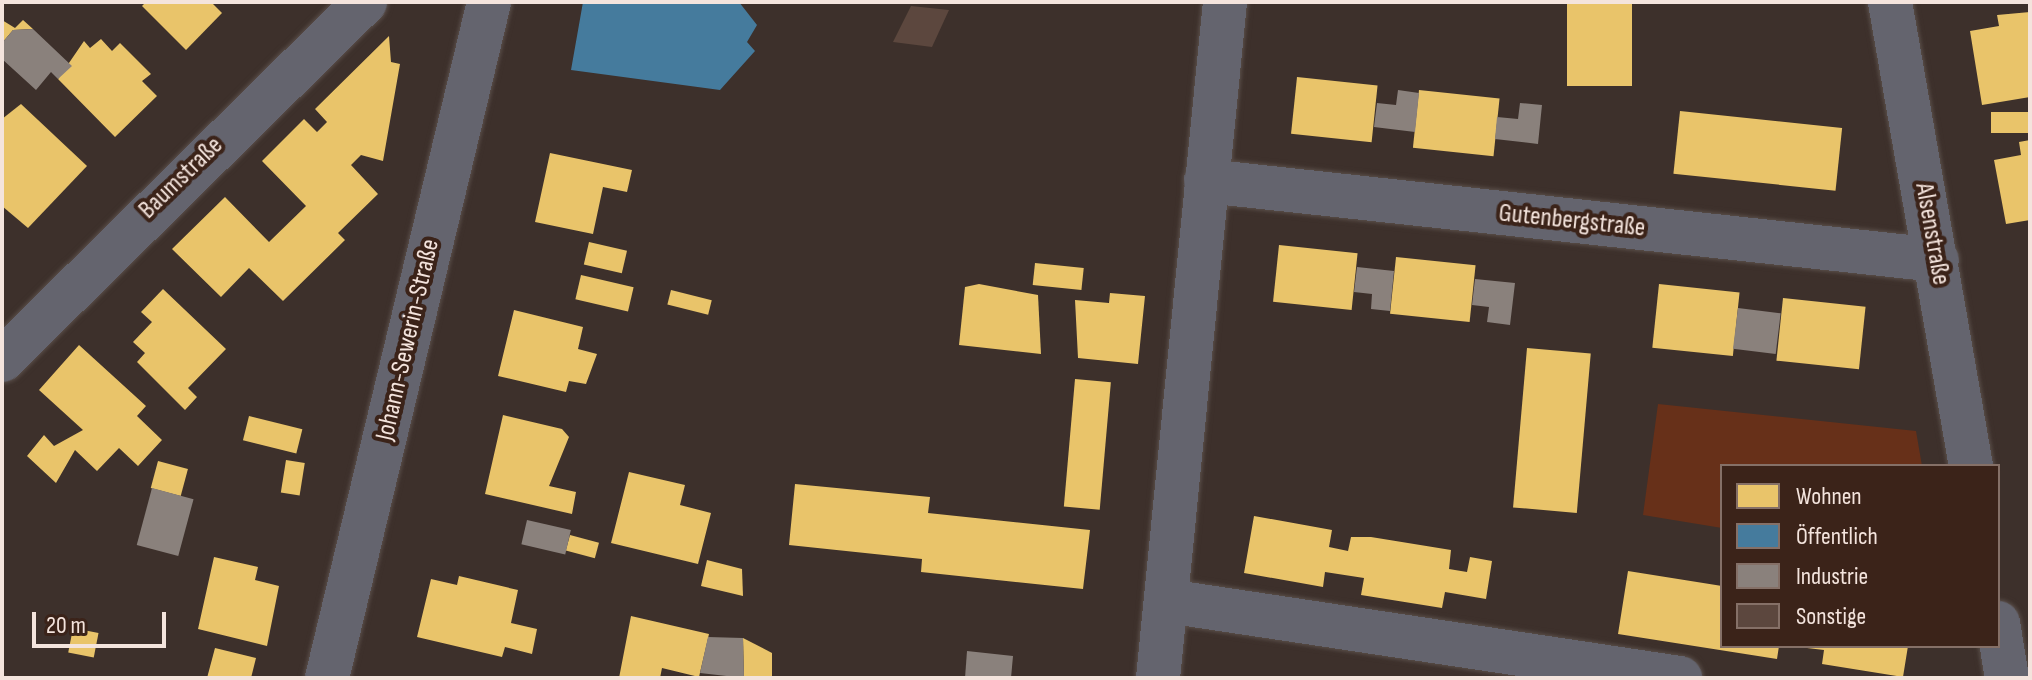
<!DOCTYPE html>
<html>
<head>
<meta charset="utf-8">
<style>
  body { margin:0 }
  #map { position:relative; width:2032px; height:680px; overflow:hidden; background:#3d302b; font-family:"Sofia Sans Condensed",sans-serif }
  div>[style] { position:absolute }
  .green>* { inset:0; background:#673019 }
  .homes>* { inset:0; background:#e9c46a; transform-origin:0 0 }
  .public>* { inset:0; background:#457b9d }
  .industry>* { inset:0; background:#8a817c; transform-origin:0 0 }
  .building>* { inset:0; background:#5c473e }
  .roads { filter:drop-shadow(0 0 2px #594e49) drop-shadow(0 0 2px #594e49) }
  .minor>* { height:44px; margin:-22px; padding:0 22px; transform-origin:22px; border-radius:22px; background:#64646e }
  span { translate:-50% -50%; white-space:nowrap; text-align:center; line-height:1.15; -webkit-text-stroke:8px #3b2319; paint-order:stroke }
  .street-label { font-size:26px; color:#f4e4dd }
  .frame { position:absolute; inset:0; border:4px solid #f4e4dd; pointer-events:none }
  .legend { position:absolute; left:1720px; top:464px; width:280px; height:184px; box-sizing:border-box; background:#3b2319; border:2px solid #857067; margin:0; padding:10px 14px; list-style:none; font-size:24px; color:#f4e4dd }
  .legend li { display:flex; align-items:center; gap:16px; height:40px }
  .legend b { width:40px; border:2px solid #857067 }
  .scale { position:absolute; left:32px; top:612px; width:134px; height:36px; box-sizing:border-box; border:4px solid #f4e4dd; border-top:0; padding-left:10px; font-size:24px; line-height:28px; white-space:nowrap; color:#f4e4dd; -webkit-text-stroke:6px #3b2319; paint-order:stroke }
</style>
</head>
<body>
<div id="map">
  <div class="green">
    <i style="clip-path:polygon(1658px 404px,1916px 431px,1922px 466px,1722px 466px,1722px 528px,1643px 515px)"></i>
  </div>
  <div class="homes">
    <i style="clip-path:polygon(146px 2px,211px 2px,222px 13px,186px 50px,142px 6px)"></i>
    <i style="left:1567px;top:2px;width:65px;height:84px"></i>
    <i style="clip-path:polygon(2030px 12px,2030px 97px,1982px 105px,1970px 31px,1999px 26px,1997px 15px)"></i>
    <i style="clip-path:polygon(2px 20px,15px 28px,23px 20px,33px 29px,13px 30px,2px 43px)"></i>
    <i style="clip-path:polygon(389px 36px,391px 62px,400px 64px,383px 161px,361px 155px,351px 165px,378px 194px,338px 233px,345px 240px,283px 301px,249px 268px,221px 297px,172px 249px,225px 197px,269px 242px,306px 206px,262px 161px,304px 119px,317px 132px,327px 122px,315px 109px)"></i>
    <i style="clip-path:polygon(101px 39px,112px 51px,120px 43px,151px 74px,142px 81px,157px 96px,115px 137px,58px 79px,84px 41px,90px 48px)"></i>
    <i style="left:1297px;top:77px;width:81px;height:57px;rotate:6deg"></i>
    <i style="left:1419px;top:90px;width:81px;height:58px;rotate:6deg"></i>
    <i style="clip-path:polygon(21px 104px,87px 166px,28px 228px,2px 206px,2px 119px)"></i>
    <i style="left:1680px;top:111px;width:163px;height:63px;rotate:6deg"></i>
    <i style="left:2030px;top:112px;width:21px;height:39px;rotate:90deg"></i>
    <i style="clip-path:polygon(2030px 140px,2030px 220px,2006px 224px,1994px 160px,2021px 155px,2019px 142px)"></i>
    <i style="clip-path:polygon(550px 153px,632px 170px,627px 192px,603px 187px,593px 234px,535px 222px)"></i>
    <i style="left:589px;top:242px;width:39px;height:23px;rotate:13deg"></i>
    <i style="left:1279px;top:245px;width:79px;height:57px;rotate:6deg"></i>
    <i style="left:1396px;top:257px;width:80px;height:57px;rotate:6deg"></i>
    <i style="left:1035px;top:263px;width:49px;height:22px;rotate:6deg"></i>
    <i style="left:581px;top:275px;width:54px;height:25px;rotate:13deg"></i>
    <i style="clip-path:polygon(979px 284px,1038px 295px,1041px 354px,959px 345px,965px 287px)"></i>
    <i style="left:1659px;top:284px;width:81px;height:64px;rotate:6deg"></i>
    <i style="clip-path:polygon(163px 289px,226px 349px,188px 388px,197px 397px,185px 410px,137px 362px,145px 353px,133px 342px,152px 322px,141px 312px)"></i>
    <i style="left:671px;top:290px;width:42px;height:15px;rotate:14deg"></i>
    <i style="clip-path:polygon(1110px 293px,1145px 296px,1138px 364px,1078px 358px,1075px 300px,1109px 303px)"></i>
    <i style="left:1783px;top:298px;width:83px;height:63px;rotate:6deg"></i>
    <i style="clip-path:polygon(514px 310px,583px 327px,578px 349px,597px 354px,586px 384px,569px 381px,566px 392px,498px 376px)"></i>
    <i style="clip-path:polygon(79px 345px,146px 406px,137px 416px,162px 440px,138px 466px,119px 448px,97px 471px,75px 450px,56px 483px,27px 456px,44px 435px,54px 446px,83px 430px,39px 390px)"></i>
    <i style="left:1527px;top:348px;width:64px;height:160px;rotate:5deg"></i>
    <i style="left:1075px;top:379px;width:36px;height:128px;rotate:5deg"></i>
    <i style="clip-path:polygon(503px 415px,562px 429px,569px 437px,549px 486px,576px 492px,572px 514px,485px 494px)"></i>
    <i style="left:249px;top:416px;width:55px;height:25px;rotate:14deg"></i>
    <i style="left:286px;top:460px;width:19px;height:33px;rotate:9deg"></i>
    <i style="left:158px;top:461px;width:31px;height:28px;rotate:15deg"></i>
    <i style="clip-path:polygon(629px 472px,685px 485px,680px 505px,711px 513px,698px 564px,611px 543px)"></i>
    <i style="clip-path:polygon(795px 484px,930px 497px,928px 513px,1090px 530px,1083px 589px,921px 572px,922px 559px,789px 545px)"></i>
    <i style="clip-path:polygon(1254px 516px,1332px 530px,1329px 547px,1348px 551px,1351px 537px,1371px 537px,1451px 550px,1449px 569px,1467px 572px,1470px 557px,1492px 561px,1486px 599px,1445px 592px,1442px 608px,1361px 595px,1364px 578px,1325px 572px,1323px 587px,1244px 573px)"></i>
    <i style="left:570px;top:535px;width:30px;height:16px;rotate:15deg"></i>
    <i style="clip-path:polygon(214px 557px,258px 567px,255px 580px,279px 586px,267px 646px,198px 629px)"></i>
    <i style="clip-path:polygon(707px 560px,742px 569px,743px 596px,701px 586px)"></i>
    <i style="clip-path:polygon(1628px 571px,1722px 586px,1722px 646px,1779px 646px,1777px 659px,1618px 634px)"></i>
    <i style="clip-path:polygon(459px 576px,518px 590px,511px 623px,537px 629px,532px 654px,505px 647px,502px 657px,417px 637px,431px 579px,457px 585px)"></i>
    <i style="clip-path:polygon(631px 616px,709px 634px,699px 677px,662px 668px,660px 678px,619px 678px)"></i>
    <i style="left:73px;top:628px;width:26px;height:25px;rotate:11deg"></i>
    <i style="clip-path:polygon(743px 638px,772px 653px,772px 678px,744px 678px)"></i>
    <i style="clip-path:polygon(1908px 646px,1903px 677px,1822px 664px,1824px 650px,1807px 648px)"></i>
    <i style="clip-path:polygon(215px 648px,256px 658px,251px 678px,207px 678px)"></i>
  </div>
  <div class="public">
    <i style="clip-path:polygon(583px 2px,739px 2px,757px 25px,747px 42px,755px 51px,720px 90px,571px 70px)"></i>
  </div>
  <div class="industry">
    <i style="clip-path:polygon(33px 29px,72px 66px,58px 79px,51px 72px,36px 90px,2px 59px,2px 43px,13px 30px)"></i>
    <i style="clip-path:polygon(1398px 90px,1419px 93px,1415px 132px,1374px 127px,1377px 103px,1396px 105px)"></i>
    <i style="clip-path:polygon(1520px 103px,1542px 105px,1538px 144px,1495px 139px,1497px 117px,1518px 119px)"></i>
    <i style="clip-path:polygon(1357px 267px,1394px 271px,1390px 311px,1371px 309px,1372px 294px,1354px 292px)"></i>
    <i style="clip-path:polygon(1475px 279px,1515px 283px,1510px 325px,1487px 322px,1489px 307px,1472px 305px)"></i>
    <i style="left:1738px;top:308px;width:43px;height:41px;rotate:7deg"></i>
    <i style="left:152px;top:488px;width:43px;height:59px;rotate:15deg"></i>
    <i style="left:527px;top:520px;width:45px;height:25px;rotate:13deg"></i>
    <i style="clip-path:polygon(708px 637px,743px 638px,744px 678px,700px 673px)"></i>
    <i style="clip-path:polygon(967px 651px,1013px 656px,1011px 678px,965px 678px)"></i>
  </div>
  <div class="building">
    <i style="clip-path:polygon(911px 6px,949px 10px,932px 47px,893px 42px)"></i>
  </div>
  <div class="roads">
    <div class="minor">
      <i style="left:1890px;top:2px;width:471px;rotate:80.1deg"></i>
      <i style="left:1206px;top:181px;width:735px;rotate:6.17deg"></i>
      <i style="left:2px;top:360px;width:510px;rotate:-44.6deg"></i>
      <i style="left:1167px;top:601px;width:519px;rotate:8.54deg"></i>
      <i style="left:1998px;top:623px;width:56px;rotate:80.7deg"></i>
      <i style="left:327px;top:678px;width:695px;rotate:-76.52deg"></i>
      <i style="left:1158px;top:678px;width:679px;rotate:-84.34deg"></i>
    </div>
  </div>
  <div class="street-label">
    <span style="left:181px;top:178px;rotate:-44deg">Baumstraße</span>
    <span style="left:1572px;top:221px;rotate:6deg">Gutenbergstraße</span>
    <span style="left:1932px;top:234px;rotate:80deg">Alsenstraße</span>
    <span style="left:408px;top:340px;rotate:-77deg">Johann-Sewerin-Straße</span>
  </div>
  <div class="frame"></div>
  <ul class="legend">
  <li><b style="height:22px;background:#e9c46a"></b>Wohnen</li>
  <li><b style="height:22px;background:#457b9d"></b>Öffentlich</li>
  <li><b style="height:22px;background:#8a817c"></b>Industrie</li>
  <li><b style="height:22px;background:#5c473e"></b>Sonstige</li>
  </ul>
  <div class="scale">20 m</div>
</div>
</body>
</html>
